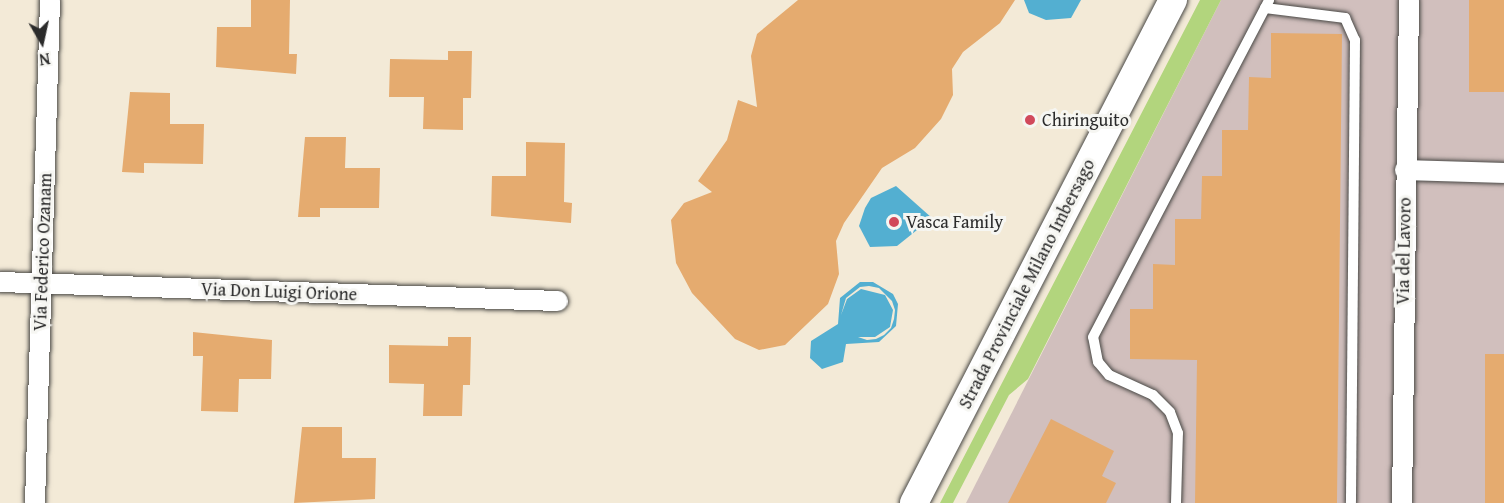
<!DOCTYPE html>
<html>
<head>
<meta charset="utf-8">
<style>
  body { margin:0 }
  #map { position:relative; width:1504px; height:503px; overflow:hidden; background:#f3ead7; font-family:"Gentium Book Plus",serif }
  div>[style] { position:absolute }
  .industrial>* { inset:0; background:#d1bfbd }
  .green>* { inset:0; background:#b2d57d }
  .water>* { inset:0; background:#53afd1 }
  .building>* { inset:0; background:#e5ab6f; transform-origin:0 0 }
  .roads { filter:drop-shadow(0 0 2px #494845) drop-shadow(0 0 2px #494845) }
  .lane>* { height:10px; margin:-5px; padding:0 5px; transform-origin:5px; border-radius:5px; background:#fff }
  .street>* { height:20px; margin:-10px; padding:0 10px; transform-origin:10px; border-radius:10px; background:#fff }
  .secondary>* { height:28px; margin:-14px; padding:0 14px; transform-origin:14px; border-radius:14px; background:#fff }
  .dots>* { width:16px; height:16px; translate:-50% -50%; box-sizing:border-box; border:3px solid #f6f6f2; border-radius:50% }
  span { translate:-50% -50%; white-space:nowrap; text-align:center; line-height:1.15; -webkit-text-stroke:6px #f6f6f2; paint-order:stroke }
  .poi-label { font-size:18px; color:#2b2b2b }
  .left { translate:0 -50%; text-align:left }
  .street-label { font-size:18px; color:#2b2b2b }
  .north { position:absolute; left:12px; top:12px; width:60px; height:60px; -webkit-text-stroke:4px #f6f6f2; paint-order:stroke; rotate:171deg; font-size:16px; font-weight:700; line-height:24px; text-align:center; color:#2b2b2b }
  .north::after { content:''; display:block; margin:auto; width:21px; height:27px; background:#2b2b2b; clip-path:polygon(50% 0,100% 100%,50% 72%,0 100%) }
</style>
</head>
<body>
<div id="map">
  <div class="industrial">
    <i style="clip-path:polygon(1221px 0,1504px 0,1504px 503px,966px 503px)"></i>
  </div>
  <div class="green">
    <i style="clip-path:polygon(1200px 0,1221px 0,1028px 379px,1009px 395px,953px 503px,940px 503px)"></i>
  </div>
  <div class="water">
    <i style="clip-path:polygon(1024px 0,1081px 0,1071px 18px,1046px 20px,1029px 13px)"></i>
    <i style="clip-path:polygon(896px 186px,932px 218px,897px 246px,870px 247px,859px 226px,865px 208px,871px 198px)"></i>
    <i style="clip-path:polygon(evenodd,860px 282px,873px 282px,893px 294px,898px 304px,896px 326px,879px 342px,846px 344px,843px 362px,822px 369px,810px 358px,811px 341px,838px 324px,840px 298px,860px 282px,869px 286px,879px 288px,892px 301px,895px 310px,894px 319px,891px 328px,884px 335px,876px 339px,867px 340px,858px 337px,875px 337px,890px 327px,893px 310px,885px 295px,861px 289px,847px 299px,841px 315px,846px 298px,860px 287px,869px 286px)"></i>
  </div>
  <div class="building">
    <i style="clip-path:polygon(251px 0,290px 0,289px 54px,297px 54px,296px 74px,216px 67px,217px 27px,251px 27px)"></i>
    <i style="clip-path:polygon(798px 0,1015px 0,1000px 23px,963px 52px,952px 69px,953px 95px,941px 119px,915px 148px,882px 168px,844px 223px,836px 241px,839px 274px,828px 304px,785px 345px,759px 350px,735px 339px,692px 293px,676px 263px,671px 220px,684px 203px,712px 192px,698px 181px,727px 140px,738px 100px,757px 107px,751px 56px,757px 34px)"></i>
    <i style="left:1469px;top:0;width:35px;height:92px"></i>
    <i style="clip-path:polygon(1271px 33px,1342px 34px,1337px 503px,1195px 503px,1197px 360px,1130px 359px,1130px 309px,1153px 309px,1153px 264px,1175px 265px,1175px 219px,1201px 219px,1202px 176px,1222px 176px,1222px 130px,1248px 130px,1249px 77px,1271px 78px)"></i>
    <i style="clip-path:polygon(448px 51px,472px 51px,471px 98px,463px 98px,463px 130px,423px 129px,424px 97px,389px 97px,390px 59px,448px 60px)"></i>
    <i style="clip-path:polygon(130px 92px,170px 93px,170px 124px,204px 124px,203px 164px,144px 163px,144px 173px,122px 172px)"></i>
    <i style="clip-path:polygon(305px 137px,346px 137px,345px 168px,380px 168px,379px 208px,320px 208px,320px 217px,298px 217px)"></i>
    <i style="clip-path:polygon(526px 142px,565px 143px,564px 202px,572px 203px,571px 223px,491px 216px,492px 176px,526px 176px)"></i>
    <i style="clip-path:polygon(193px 332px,272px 340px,271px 379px,239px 379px,238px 412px,201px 411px,203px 356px,193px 356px)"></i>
    <i style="clip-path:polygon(448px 337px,471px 337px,470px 385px,463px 385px,462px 416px,423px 416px,424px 384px,389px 383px,389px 345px,448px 346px)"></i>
    <i style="left:1485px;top:354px;width:19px;height:149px"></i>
    <i style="clip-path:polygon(1051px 419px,1114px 451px,1102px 476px,1116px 483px,1106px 503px,1008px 503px)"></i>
    <i style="clip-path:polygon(302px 427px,342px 427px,342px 458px,376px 458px,375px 499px,294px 503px)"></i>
  </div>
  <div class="roads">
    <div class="lane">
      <i style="left:1265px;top:8px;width:81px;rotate:7.1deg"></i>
      <i style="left:1345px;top:18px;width:24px;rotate:66deg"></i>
      <i style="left:1355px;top:40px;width:463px;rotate:90.5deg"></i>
      <i style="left:1176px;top:503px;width:70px;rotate:-88.4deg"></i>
      <i style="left:1178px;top:433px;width:22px;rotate:-111deg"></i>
      <i style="left:1170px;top:412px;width:24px;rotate:-135deg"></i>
      <i style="left:1153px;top:395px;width:48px;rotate:-155.6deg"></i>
      <i style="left:1109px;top:375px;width:17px;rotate:-130deg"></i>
      <i style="left:1098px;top:362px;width:25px;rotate:-101deg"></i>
      <i style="left:1093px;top:337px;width:380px;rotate:-62.4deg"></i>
    </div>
    <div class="street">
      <i style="left:1405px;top:170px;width:99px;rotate:1.7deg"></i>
      <i style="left:0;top:282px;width:558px;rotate:1.95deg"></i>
      <i style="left:35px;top:503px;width:503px;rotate:-88.29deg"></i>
      <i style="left:1402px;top:503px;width:503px;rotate:-89.2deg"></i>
    </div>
    <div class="secondary">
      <i style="left:914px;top:503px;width:566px;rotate:-62.76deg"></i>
    </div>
  </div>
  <div class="dots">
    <i style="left:1030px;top:120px;background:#d1495b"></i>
    <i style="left:894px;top:222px;background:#d1495b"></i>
  </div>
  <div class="poi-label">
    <span class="left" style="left:1042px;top:120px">Chiringuito</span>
    <span class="left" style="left:906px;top:222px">Vasca Family</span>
  </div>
  <div class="street-label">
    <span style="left:1404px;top:251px;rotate:-89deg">Via del Lavoro</span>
    <span style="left:43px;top:252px;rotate:-88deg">Via Federico Ozanam</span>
    <span style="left:1027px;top:284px;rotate:-63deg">Strada Provinciale Milano Imbersago</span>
    <span style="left:279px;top:292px;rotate:2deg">Via Don Luigi Orione</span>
  </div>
  <div class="north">N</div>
</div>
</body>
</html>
